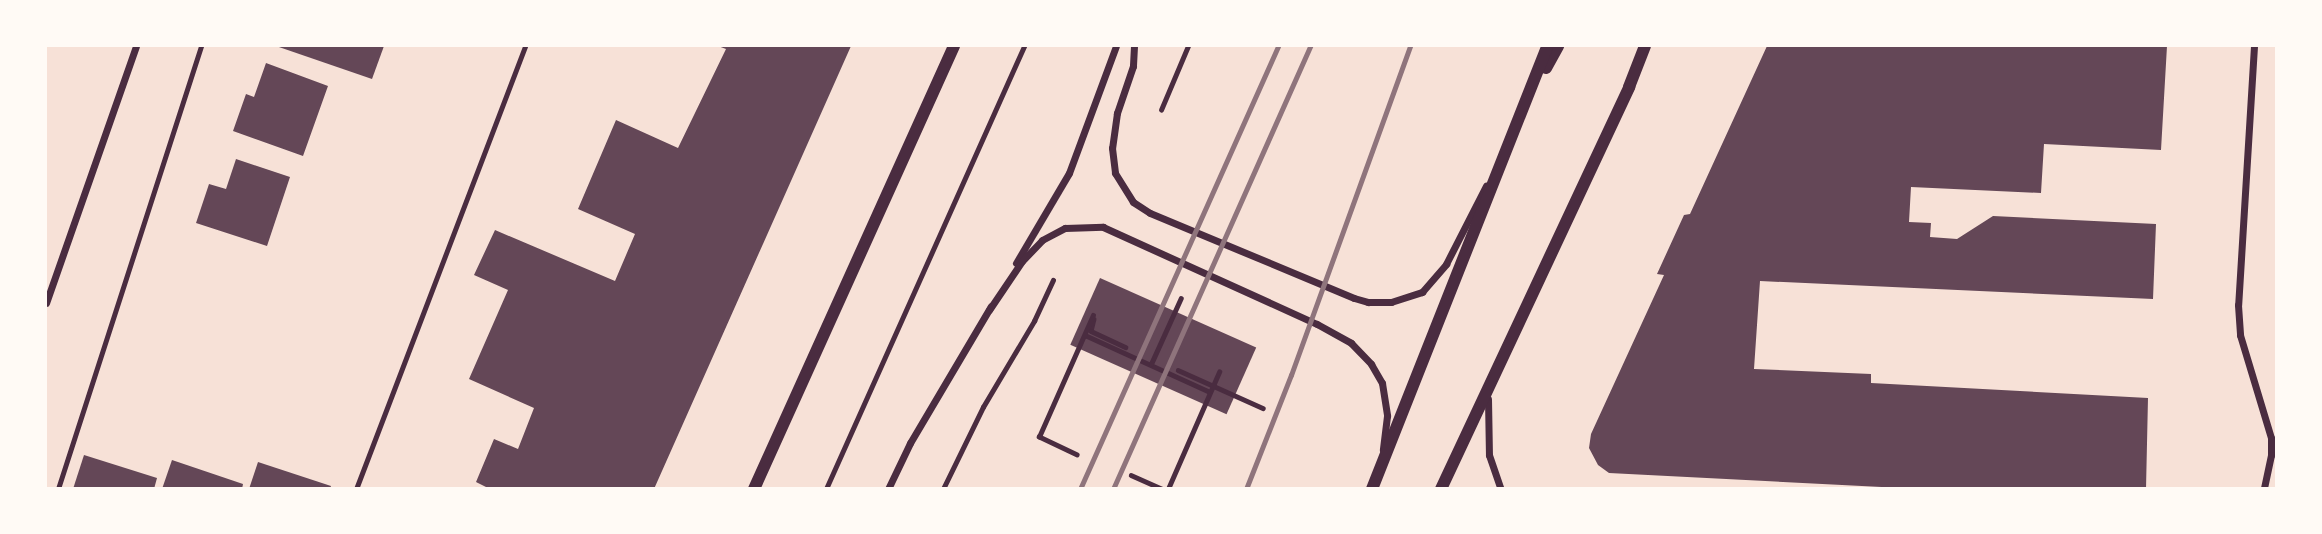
<!DOCTYPE html>
<html>
<head>
<meta charset="utf-8">
<style>
  body { margin:0 }
  #map { position:relative; width:2322px; height:534px; overflow:hidden; background:#f7e1d7; font-family:"Archivo Narrow",sans-serif }
  div>[style] { position:absolute }
  .building>* { inset:0; background:#644757; transform-origin:0 0 }
  .path>* { height:4.5px; margin:-2.25px; padding:0 2.25px; transform-origin:2.25px; border-radius:2.25px; background:#4a2c40 }
  .service>* { height:5px; margin:-2.5px; padding:0 2.5px; transform-origin:2.5px; border-radius:2.5px; background:#4a2c40 }
  .minor>* { height:7px; margin:-3.5px; padding:0 3.5px; transform-origin:3.5px; border-radius:3.5px; background:#4a2c40 }
  .tertiary>* { height:12px; margin:-6px; padding:0 6px; transform-origin:6px; border-radius:6px; background:#4a2c40 }
  .rail>* { height:5px; margin:-2.5px; padding:0 2.5px; transform-origin:2.5px; border-radius:2.5px; background:#8f747c }
  span { translate:-50% -50%; white-space:nowrap; text-align:center; line-height:1.15; -webkit-text-stroke:7px #fffaf5; paint-order:stroke }
  .frame { position:absolute; inset:0; border:47px solid #fffaf5; pointer-events:none }
</style>
</head>
<body>
<div id="map">
  <div class="building">
    <i style="clip-path:polygon(276px 46px,384px 46px,372px 79px)"></i>
    <i style="clip-path:polygon(718px 46px,851px 46px,654px 489px,490px 489px,476px 482px,494px 439px,518px 449px,534px 408px,469px 379px,508px 290px,474px 275px,495px 230px,615px 281px,635px 234px,578px 209px,616px 120px,678px 148px,726px 49px)"></i>
    <i style="clip-path:polygon(1767px 46px,2167px 46px,2161px 150px,2044px 144px,2041px 193px,1911px 187px,1909px 222px,1931px 223px,1930px 237px,1957px 239px,1993px 216px,2156px 224px,2153px 299px,1760px 281px,1754px 369px,1871px 374px,1871px 383px,2148px 398px,2146px 489px,1921px 489px,1609px 473px,1598px 465px,1589px 448px,1591px 434px,1664px 275px,1657px 274px,1684px 215px,1690px 214px)"></i>
    <i style="clip-path:polygon(266px 63px,328px 86px,303px 156px,233px 131px,246px 94px,254px 97px)"></i>
    <i style="clip-path:polygon(236px 159px,290px 177px,267px 246px,196px 223px,209px 184px,226px 189px)"></i>
    <i style="left:1100px;top:278px;width:171px;height:73px;rotate:24deg"></i>
    <i style="clip-path:polygon(84px 455px,157px 478px,154px 489px,73px 489px)"></i>
    <i style="clip-path:polygon(172px 460px,243px 484px,242px 489px,162px 489px)"></i>
    <i style="clip-path:polygon(258px 462px,331px 486px,330px 489px,249px 489px)"></i>
  </div>
  <div class="path">
    <i style="left:1161px;top:110px;width:69px;rotate:-67.1deg"></i>
    <i style="left:1094px;top:319px;width:12px;rotate:104deg"></i>
    <i style="left:1091px;top:331px;width:38px;rotate:25deg"></i>
    <i style="left:1085px;top:335px;width:137px;rotate:24.5deg"></i>
    <i style="left:1151px;top:364px;width:72px;rotate:-65.6deg"></i>
    <i style="left:1178px;top:370px;width:93px;rotate:24.1deg"></i>
    <i style="left:1077px;top:455px;width:42px;rotate:-154.7deg"></i>
    <i style="left:1039px;top:437px;width:133px;rotate:-66.1deg"></i>
    <i style="left:1131px;top:475px;width:34px;rotate:24deg"></i>
    <i style="left:58px;top:489px;width:466px;rotate:-72.1deg"></i>
    <i style="left:826px;top:489px;width:485px;rotate:-65.9deg"></i>
    <i style="left:943px;top:489px;width:91px;rotate:-64deg"></i>
    <i style="left:983px;top:407px;width:100px;rotate:-59.3deg"></i>
    <i style="left:1034px;top:321px;width:45px;rotate:-65.1deg"></i>
    <i style="left:1168px;top:489px;width:128px;rotate:-66.4deg"></i>
  </div>
  <div class="service">
    <i style="left:356px;top:489px;width:474px;rotate:-69.1deg"></i>
  </div>
  <div class="minor">
    <i style="left:1134px;top:46px;width:20px;rotate:93deg"></i>
    <i style="left:1133px;top:66px;width:50px;rotate:108.8deg"></i>
    <i style="left:1117px;top:113px;width:35px;rotate:98deg"></i>
    <i style="left:1112px;top:148px;width:25px;rotate:83deg"></i>
    <i style="left:1115px;top:173px;width:34px;rotate:58deg"></i>
    <i style="left:1133px;top:202px;width:20px;rotate:33deg"></i>
    <i style="left:1150px;top:213px;width:221px;rotate:22.6deg"></i>
    <i style="left:1354px;top:298px;width:15px;rotate:16deg"></i>
    <i style="left:1368px;top:302px;width:23px"></i>
    <i style="left:1391px;top:302px;width:33px;rotate:-18deg"></i>
    <i style="left:1422px;top:292px;width:37px;rotate:-49deg"></i>
    <i style="left:1446px;top:264px;width:88px;rotate:-62.9deg"></i>
    <i style="left:2254px;top:46px;width:259px;rotate:93.5deg"></i>
    <i style="left:2238px;top:305px;width:30px;rotate:86deg"></i>
    <i style="left:2240px;top:335px;width:108px;rotate:73.2deg"></i>
    <i style="left:2271px;top:438px;width:17px;rotate:90deg"></i>
    <i style="left:2271px;top:455px;width:35px;rotate:102deg"></i>
    <i style="left:1016px;top:263px;width:104px;rotate:-59.5deg"></i>
    <i style="left:1069px;top:173px;width:135px;rotate:-69.7deg"></i>
    <i style="left:46px;top:303px;width:272px;rotate:-70.7deg"></i>
    <i style="left:989px;top:310px;width:59px;rotate:-56deg"></i>
    <i style="left:1022px;top:261px;width:29px;rotate:-46deg"></i>
    <i style="left:1042px;top:240px;width:26px;rotate:-28deg"></i>
    <i style="left:1065px;top:228px;width:38px;rotate:-2deg"></i>
    <i style="left:1103px;top:227px;width:235px;rotate:24.4deg"></i>
    <i style="left:1317px;top:324px;width:39px;rotate:29deg"></i>
    <i style="left:1351px;top:343px;width:29px;rotate:46deg"></i>
    <i style="left:1371px;top:364px;width:22px;rotate:60deg"></i>
    <i style="left:1382px;top:383px;width:33px;rotate:81deg"></i>
    <i style="left:1387px;top:416px;width:34px;rotate:97deg"></i>
    <i style="left:1488px;top:399px;width:56px;rotate:89deg"></i>
    <i style="left:1489px;top:455px;width:36px;rotate:71deg"></i>
    <i style="left:888px;top:489px;width:51px;rotate:-64.4deg"></i>
    <i style="left:910px;top:443px;width:159px;rotate:-59.4deg"></i>
  </div>
  <div class="tertiary">
    <i style="left:1546px;top:68px;width:25px;rotate:-61deg"></i>
    <i style="left:754px;top:489px;width:486px;rotate:-65.7deg"></i>
    <i style="left:1372px;top:489px;width:476px;rotate:-68.4deg"></i>
    <i style="left:1441px;top:489px;width:444px;rotate:-64.9deg"></i>
    <i style="left:1629px;top:87px;width:44px;rotate:-68.7deg"></i>
  </div>
  <div class="rail">
    <i style="left:1080px;top:489px;width:485px;rotate:-65.9deg"></i>
    <i style="left:1113px;top:489px;width:485px;rotate:-66deg"></i>
    <i style="left:1246px;top:489px;width:123px;rotate:-68.5deg"></i>
    <i style="left:1291px;top:375px;width:350px;rotate:-70.1deg"></i>
  </div>
  <div class="frame"></div>
</div>
</body>
</html>
